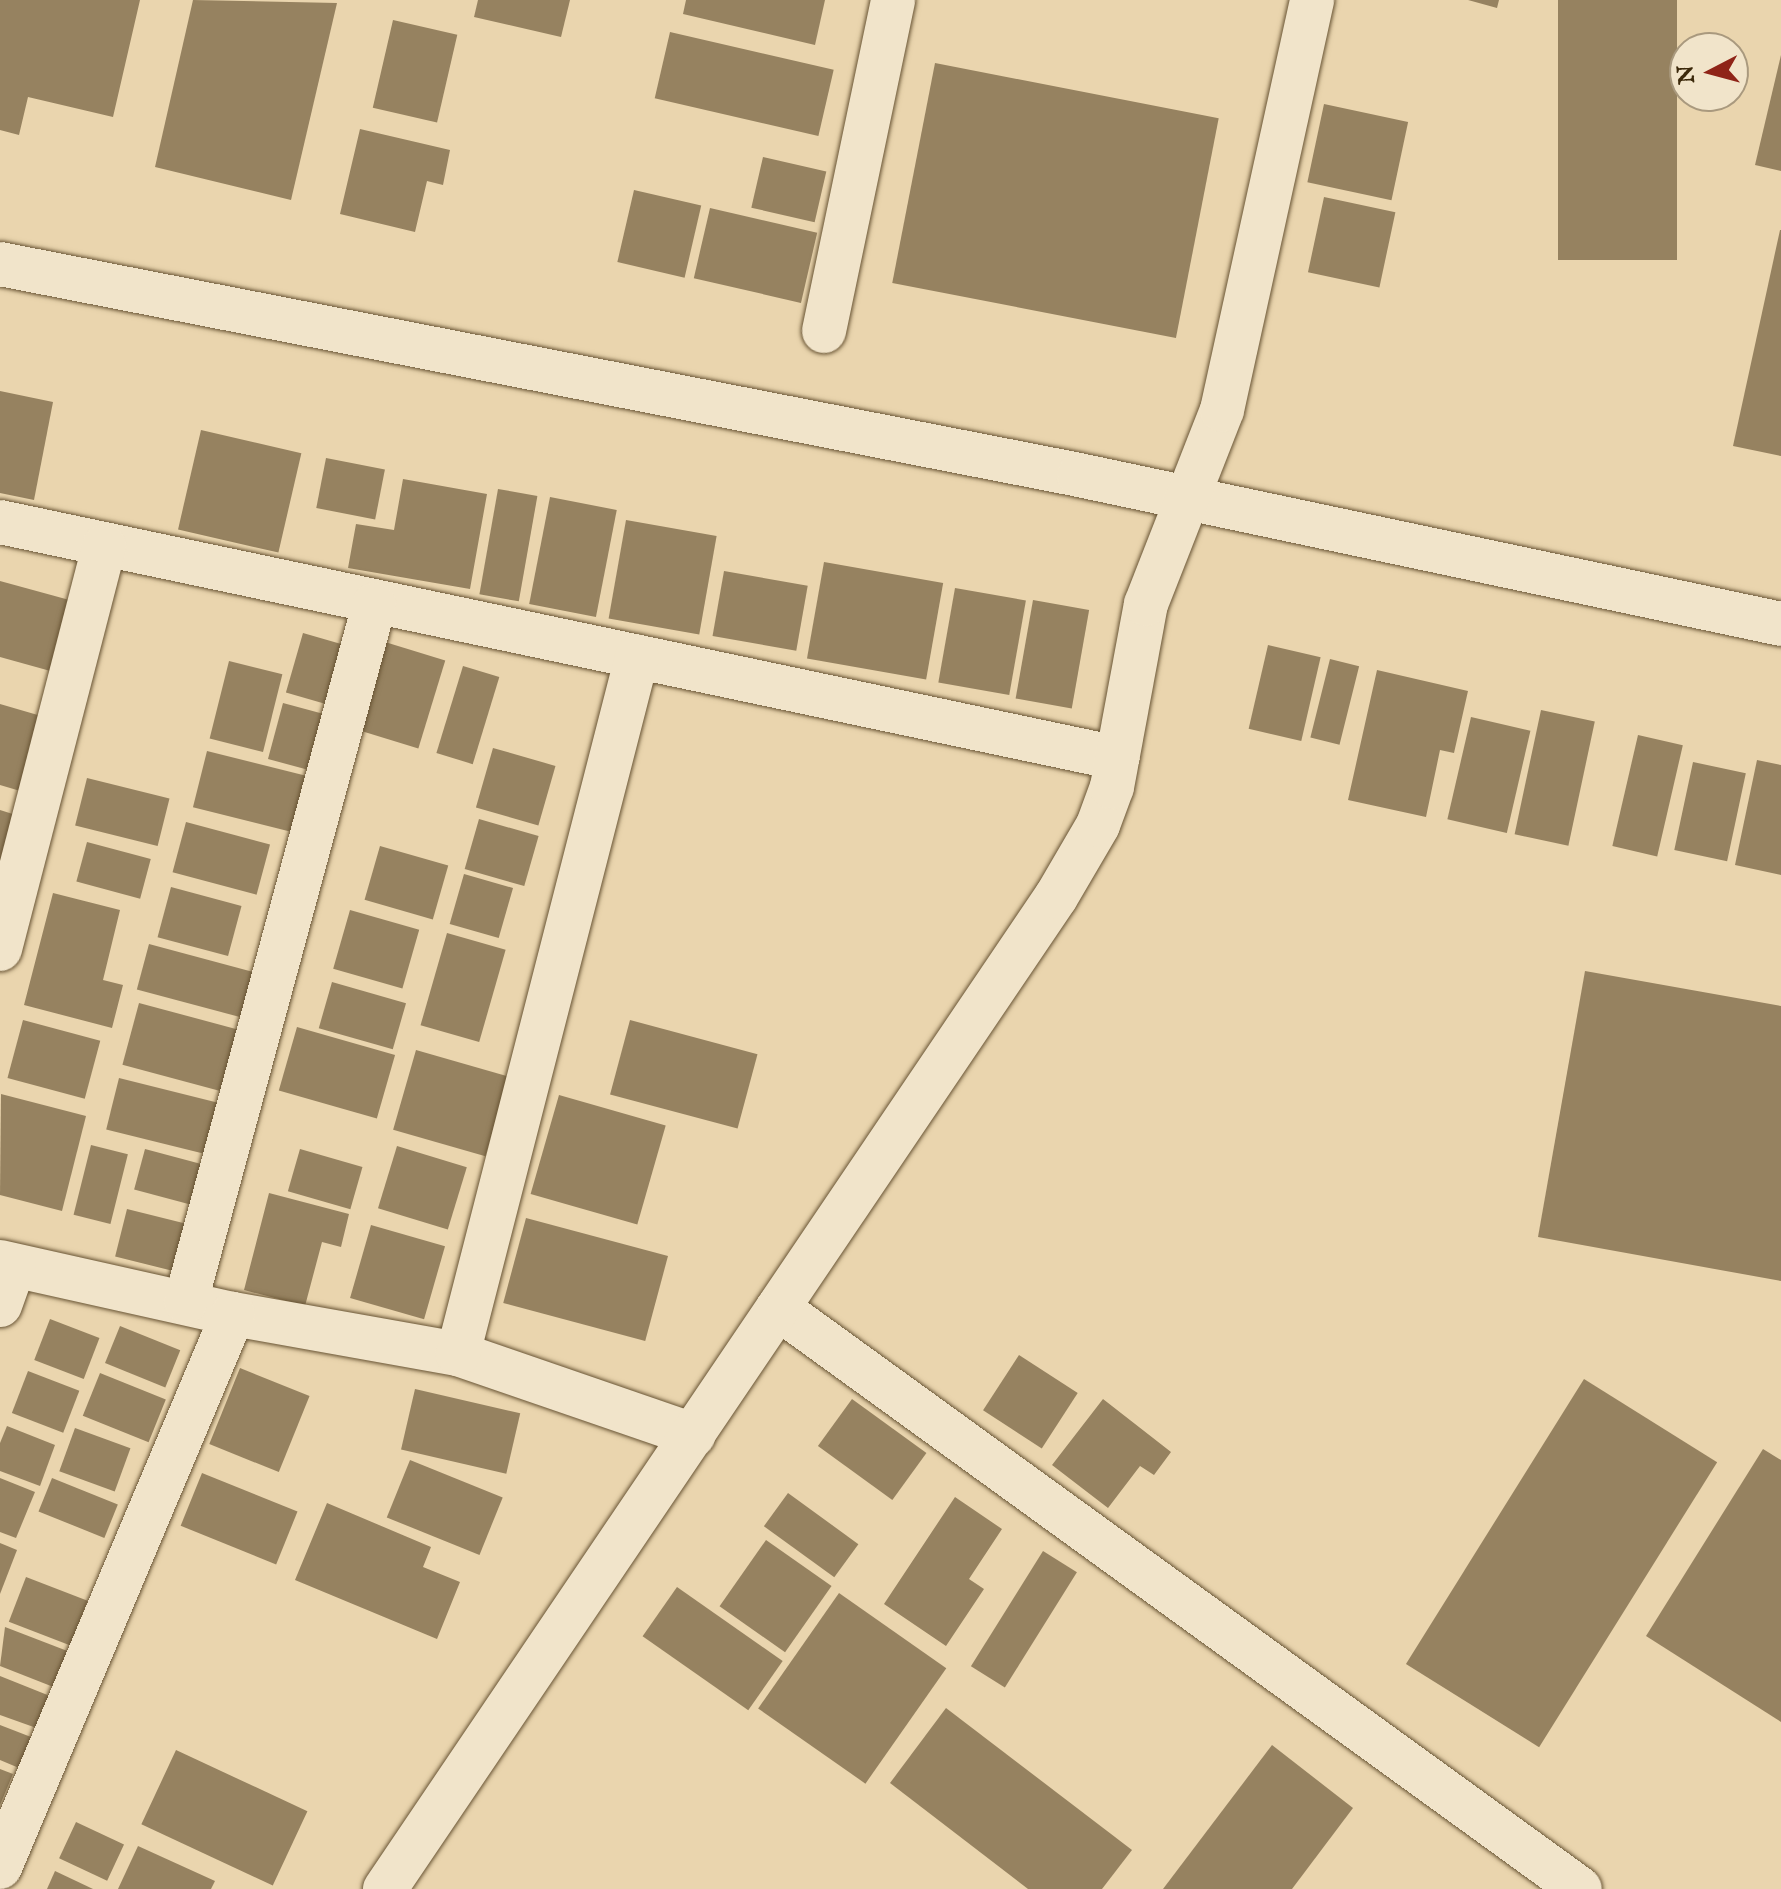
<!DOCTYPE html>
<html>
<head>
<meta charset="utf-8">
<style>
  body { margin:0 }
  #map { position:relative; width:1781px; height:1889px; overflow:hidden; background:#ead5ae; font-family:"IM FELL English",serif }
  div>[style] { position:absolute }
  .building>* { inset:0; background:#968260; transform-origin:0 0 }
  .roads { filter:drop-shadow(0 0 2px #685434) drop-shadow(0 0 2px #685434) }
  .minor>* { height:44px; margin:-22px; padding:0 22px; transform-origin:22px; border-radius:22px; background:#f1e4ca }
  span { translate:-50% -50%; white-space:nowrap; text-align:center; line-height:1.15; -webkit-text-stroke:6px #f1e4ca; paint-order:stroke }
  .north { position:absolute; left:1669px; top:32px; width:80px; height:80px; box-sizing:border-box; background:#f1e4ca; border:2px solid #a9997e; border-radius:50%; rotate:264deg; font-size:22px; font-weight:700; line-height:32px; text-align:center; color:#3c290b }
  .north::after { content:''; display:block; margin:auto; width:28px; height:36px; background:#8f2418; clip-path:polygon(50% 0,100% 100%,50% 72%,0 100%) }
</style>
</head>
<body>
<div id="map">
  <div class="building">
    <i style="clip-path:polygon(0 0,140px 0,113px 117px,28px 97px,19px 135px,0 130px)"></i>
    <i style="clip-path:polygon(193px 0,337px 3px,291px 200px,155px 167px)"></i>
    <i style="clip-path:polygon(478px 0,570px 0,561px 37px,474px 17px)"></i>
    <i style="clip-path:polygon(686px 0,825px 0,815px 45px,683px 14px)"></i>
    <i style="clip-path:polygon(1468px 0,1499px 0,1497px 8px)"></i>
    <i style="left:1558px;top:0;width:119px;height:260px"></i>
    <i style="left:393px;top:20px;width:66px;height:90px;rotate:13deg"></i>
    <i style="left:670px;top:32px;width:168px;height:68px;rotate:13deg"></i>
    <i style="clip-path:polygon(1781px 55px,1781px 171px,1755px 165px)"></i>
    <i style="left:935px;top:63px;width:289px;height:224px;rotate:11deg"></i>
    <i style="left:1324px;top:104px;width:86px;height:80px;rotate:12deg"></i>
    <i style="clip-path:polygon(360px 129px,450px 150px,443px 185px,427px 181px,415px 232px,340px 214px)"></i>
    <i style="left:763px;top:157px;width:65px;height:52px;rotate:13deg"></i>
    <i style="left:634px;top:190px;width:69px;height:74px;rotate:13deg"></i>
    <i style="left:1324px;top:197px;width:73px;height:77px;rotate:12deg"></i>
    <i style="left:710px;top:208px;width:110px;height:72px;rotate:13deg"></i>
    <i style="clip-path:polygon(1780px 230px,1781px 230px,1781px 456px,1733px 446px)"></i>
    <i style="clip-path:polygon(0 391px,53px 402px,34px 500px,0 493px)"></i>
    <i style="left:201px;top:430px;width:103px;height:102px;rotate:13deg"></i>
    <i style="left:326px;top:458px;width:60px;height:51px;rotate:11deg"></i>
    <i style="clip-path:polygon(403px 479px,487px 494px,470px 589px,348px 568px,356px 524px,394px 530px)"></i>
    <i style="left:498px;top:489px;width:40px;height:107px;rotate:10deg"></i>
    <i style="left:550px;top:497px;width:68px;height:109px;rotate:11deg"></i>
    <i style="left:626px;top:520px;width:92px;height:100px;rotate:10deg"></i>
    <i style="left:824px;top:562px;width:121px;height:98px;rotate:10deg"></i>
    <i style="left:724px;top:571px;width:85px;height:66px;rotate:10deg"></i>
    <i style="clip-path:polygon(0 581px,73px 601px,54px 672px,0 657px)"></i>
    <i style="left:955px;top:588px;width:72px;height:96px;rotate:10deg"></i>
    <i style="left:1033px;top:600px;width:57px;height:100px;rotate:10deg"></i>
    <i style="left:303px;top:633px;width:45px;height:62px;rotate:16deg"></i>
    <i style="left:385px;top:642px;width:63px;height:92px;rotate:17deg"></i>
    <i style="left:1268px;top:645px;width:54px;height:86px;rotate:13deg"></i>
    <i style="left:1330px;top:659px;width:30px;height:81px;rotate:14deg"></i>
    <i style="left:229px;top:661px;width:55px;height:80px;rotate:14deg"></i>
    <i style="left:463px;top:666px;width:38px;height:91px;rotate:17deg"></i>
    <i style="clip-path:polygon(1377px 670px,1468px 691px,1454px 753px,1440px 750px,1426px 817px,1348px 800px)"></i>
    <i style="left:283px;top:703px;width:47px;height:58px;rotate:15deg"></i>
    <i style="clip-path:polygon(0 704px,48px 718px,27px 793px,0 785px)"></i>
    <i style="left:1541px;top:710px;width:55px;height:127px;rotate:12deg"></i>
    <i style="left:1471px;top:717px;width:61px;height:105px;rotate:13deg"></i>
    <i style="left:1638px;top:735px;width:46px;height:114px;rotate:13deg"></i>
    <i style="left:493px;top:748px;width:65px;height:62px;rotate:16deg"></i>
    <i style="left:207px;top:751px;width:104px;height:58px;rotate:14deg"></i>
    <i style="clip-path:polygon(1757px 760px,1781px 765px,1781px 875px,1735px 865px)"></i>
    <i style="left:1693px;top:762px;width:54px;height:90px;rotate:12deg"></i>
    <i style="left:87px;top:778px;width:85px;height:49px;rotate:14deg"></i>
    <i style="clip-path:polygon(0 810px,19px 816px,0 881px)"></i>
    <i style="left:479px;top:819px;width:62px;height:52px;rotate:16deg"></i>
    <i style="left:186px;top:822px;width:87px;height:52px;rotate:15deg"></i>
    <i style="left:87px;top:842px;width:66px;height:41px;rotate:15deg"></i>
    <i style="left:380px;top:846px;width:71px;height:56px;rotate:16deg"></i>
    <i style="left:464px;top:874px;width:51px;height:52px;rotate:16deg"></i>
    <i style="left:171px;top:887px;width:73px;height:52px;rotate:15deg"></i>
    <i style="clip-path:polygon(53px 893px,120px 910px,103px 980px,123px 985px,112px 1028px,24px 1005px)"></i>
    <i style="left:350px;top:910px;width:72px;height:61px;rotate:16deg"></i>
    <i style="left:447px;top:933px;width:61px;height:96px;rotate:16deg"></i>
    <i style="left:149px;top:944px;width:115px;height:47px;rotate:15deg"></i>
    <i style="clip-path:polygon(1585px 971px,1781px 1006px,1781px 1281px,1538px 1237px)"></i>
    <i style="left:332px;top:982px;width:77px;height:48px;rotate:16deg"></i>
    <i style="left:139px;top:1003px;width:106px;height:64px;rotate:15deg"></i>
    <i style="left:23px;top:1020px;width:80px;height:60px;rotate:15deg"></i>
    <i style="left:630px;top:1020px;width:132px;height:77px;rotate:15deg"></i>
    <i style="left:297px;top:1027px;width:102px;height:66px;rotate:16deg"></i>
    <i style="left:416px;top:1050px;width:96px;height:83px;rotate:16deg"></i>
    <i style="left:119px;top:1078px;width:102px;height:53px;rotate:14deg"></i>
    <i style="clip-path:polygon(1px 1094px,86px 1116px,62px 1211px,0 1195px)"></i>
    <i style="left:559px;top:1095px;width:111px;height:103px;rotate:16deg"></i>
    <i style="left:91px;top:1145px;width:38px;height:72px;rotate:14deg"></i>
    <i style="left:397px;top:1146px;width:73px;height:65px;rotate:17deg"></i>
    <i style="left:145px;top:1149px;width:62px;height:42px;rotate:15deg"></i>
    <i style="left:300px;top:1149px;width:65px;height:44px;rotate:16deg"></i>
    <i style="clip-path:polygon(269px 1193px,349px 1214px,341px 1247px,322px 1242px,305px 1306px,244px 1290px)"></i>
    <i style="left:127px;top:1209px;width:62px;height:49px;rotate:14deg"></i>
    <i style="left:526px;top:1218px;width:147px;height:88px;rotate:15deg"></i>
    <i style="left:371px;top:1225px;width:77px;height:76px;rotate:16deg"></i>
    <i style="left:50px;top:1319px;width:53px;height:44px;rotate:21deg"></i>
    <i style="left:120px;top:1326px;width:65px;height:40px;rotate:22deg"></i>
    <i style="left:1019px;top:1355px;width:70px;height:66px;rotate:33deg"></i>
    <i style="left:240px;top:1368px;width:75px;height:82px;rotate:22deg"></i>
    <i style="left:28px;top:1371px;width:55px;height:45px;rotate:21deg"></i>
    <i style="left:100px;top:1373px;width:71px;height:46px;rotate:22deg"></i>
    <i style="left:1584px;top:1379px;width:157px;height:336px;rotate:32deg"></i>
    <i style="left:415px;top:1389px;width:108px;height:62px;rotate:13deg"></i>
    <i style="left:852px;top:1399px;width:92px;height:58px;rotate:36deg"></i>
    <i style="clip-path:polygon(1103px 1399px,1171px 1452px,1154px 1475px,1140px 1466px,1108px 1508px,1052px 1465px)"></i>
    <i style="clip-path:polygon(7px 1426px,55px 1445px,40px 1486px,0 1471px,0 1443px)"></i>
    <i style="left:75px;top:1428px;width:59px;height:46px;rotate:20deg"></i>
    <i style="clip-path:polygon(1763px 1449px,1781px 1460px,1781px 1722px,1646px 1636px)"></i>
    <i style="left:410px;top:1460px;width:100px;height:62px;rotate:22deg"></i>
    <i style="left:202px;top:1473px;width:103px;height:57px;rotate:22deg"></i>
    <i style="clip-path:polygon(0 1478px,35px 1492px,16px 1538px,0 1532px)"></i>
    <i style="left:52px;top:1478px;width:71px;height:36px;rotate:22deg"></i>
    <i style="left:788px;top:1493px;width:87px;height:41px;rotate:36deg"></i>
    <i style="clip-path:polygon(955px 1497px,1002px 1529px,969px 1579px,984px 1589px,946px 1646px,884px 1604px)"></i>
    <i style="clip-path:polygon(327px 1503px,431px 1547px,423px 1567px,460px 1582px,437px 1639px,295px 1580px)"></i>
    <i style="left:766px;top:1540px;width:80px;height:81px;rotate:35deg"></i>
    <i style="clip-path:polygon(0 1543px,17px 1550px,0 1594px)"></i>
    <i style="left:1043px;top:1551px;width:40px;height:136px;rotate:32deg"></i>
    <i style="left:26px;top:1577px;width:66px;height:48px;rotate:21deg"></i>
    <i style="left:677px;top:1587px;width:129px;height:60px;rotate:35deg"></i>
    <i style="left:839px;top:1593px;width:131px;height:141px;rotate:35deg"></i>
    <i style="clip-path:polygon(5px 1627px,70px 1652px,56px 1688px,0 1666px)"></i>
    <i style="clip-path:polygon(0 1676px,55px 1698px,42px 1730px,0 1715px)"></i>
    <i style="clip-path:polygon(946px 1708px,1132px 1850px,1102px 1889px,1028px 1889px,890px 1783px)"></i>
    <i style="clip-path:polygon(0 1725px,31px 1737px,19px 1768px,0 1760px)"></i>
    <i style="clip-path:polygon(1272px 1745px,1353px 1808px,1292px 1889px,1163px 1889px)"></i>
    <i style="left:176px;top:1750px;width:145px;height:82px;rotate:25deg"></i>
    <i style="clip-path:polygon(0 1769px,13px 1774px,0 1805px)"></i>
    <i style="left:76px;top:1822px;width:53px;height:40px;rotate:25deg"></i>
    <i style="clip-path:polygon(138px 1846px,215px 1881px,211px 1889px,118px 1889px)"></i>
    <i style="clip-path:polygon(55px 1871px,93px 1889px,47px 1889px)"></i>
  </div>
  <div class="roads">
    <div class="minor">
      <i style="left:0;top:264px;width:1099px;rotate:11.06deg"></i>
      <i style="left:1079px;top:475px;width:718px;rotate:11.98deg"></i>
      <i style="left:824px;top:331px;width:338px;rotate:-78.2deg"></i>
      <i style="left:0;top:522px;width:1142px;rotate:11.93deg"></i>
      <i style="left:0;top:949px;width:416px;rotate:-75.5deg"></i>
      <i style="left:0;top:1262px;width:239px;rotate:12.6deg"></i>
      <i style="left:233px;top:1314px;width:229px;rotate:10.1deg"></i>
      <i style="left:458px;top:1354px;width:249px;rotate:19deg"></i>
      <i style="left:186px;top:1301px;width:721px;rotate:-74.88deg"></i>
      <i style="left:0;top:1305px;width:41px;rotate:-70.3deg"></i>
      <i style="left:778px;top:1308px;width:990px;rotate:35.92deg"></i>
      <i style="left:458px;top:1354px;width:720px;rotate:-75.6deg"></i>
      <i style="left:0;top:1867px;width:600px;rotate:-67.15deg"></i>
      <i style="left:385px;top:1889px;width:1198px;rotate:-55.93deg"></i>
      <i style="left:1056px;top:897px;width:83px;rotate:-59.7deg"></i>
      <i style="left:1098px;top:825px;width:40px;rotate:-69.8deg"></i>
      <i style="left:1112px;top:787px;width:186px;rotate:-79.5deg"></i>
      <i style="left:1146px;top:604px;width:208px;rotate:-68.6deg"></i>
      <i style="left:1222px;top:410px;width:420px;rotate:-77.6deg"></i>
    </div>
  </div>
  <div class="north">N</div>
</div>
</body>
</html>
